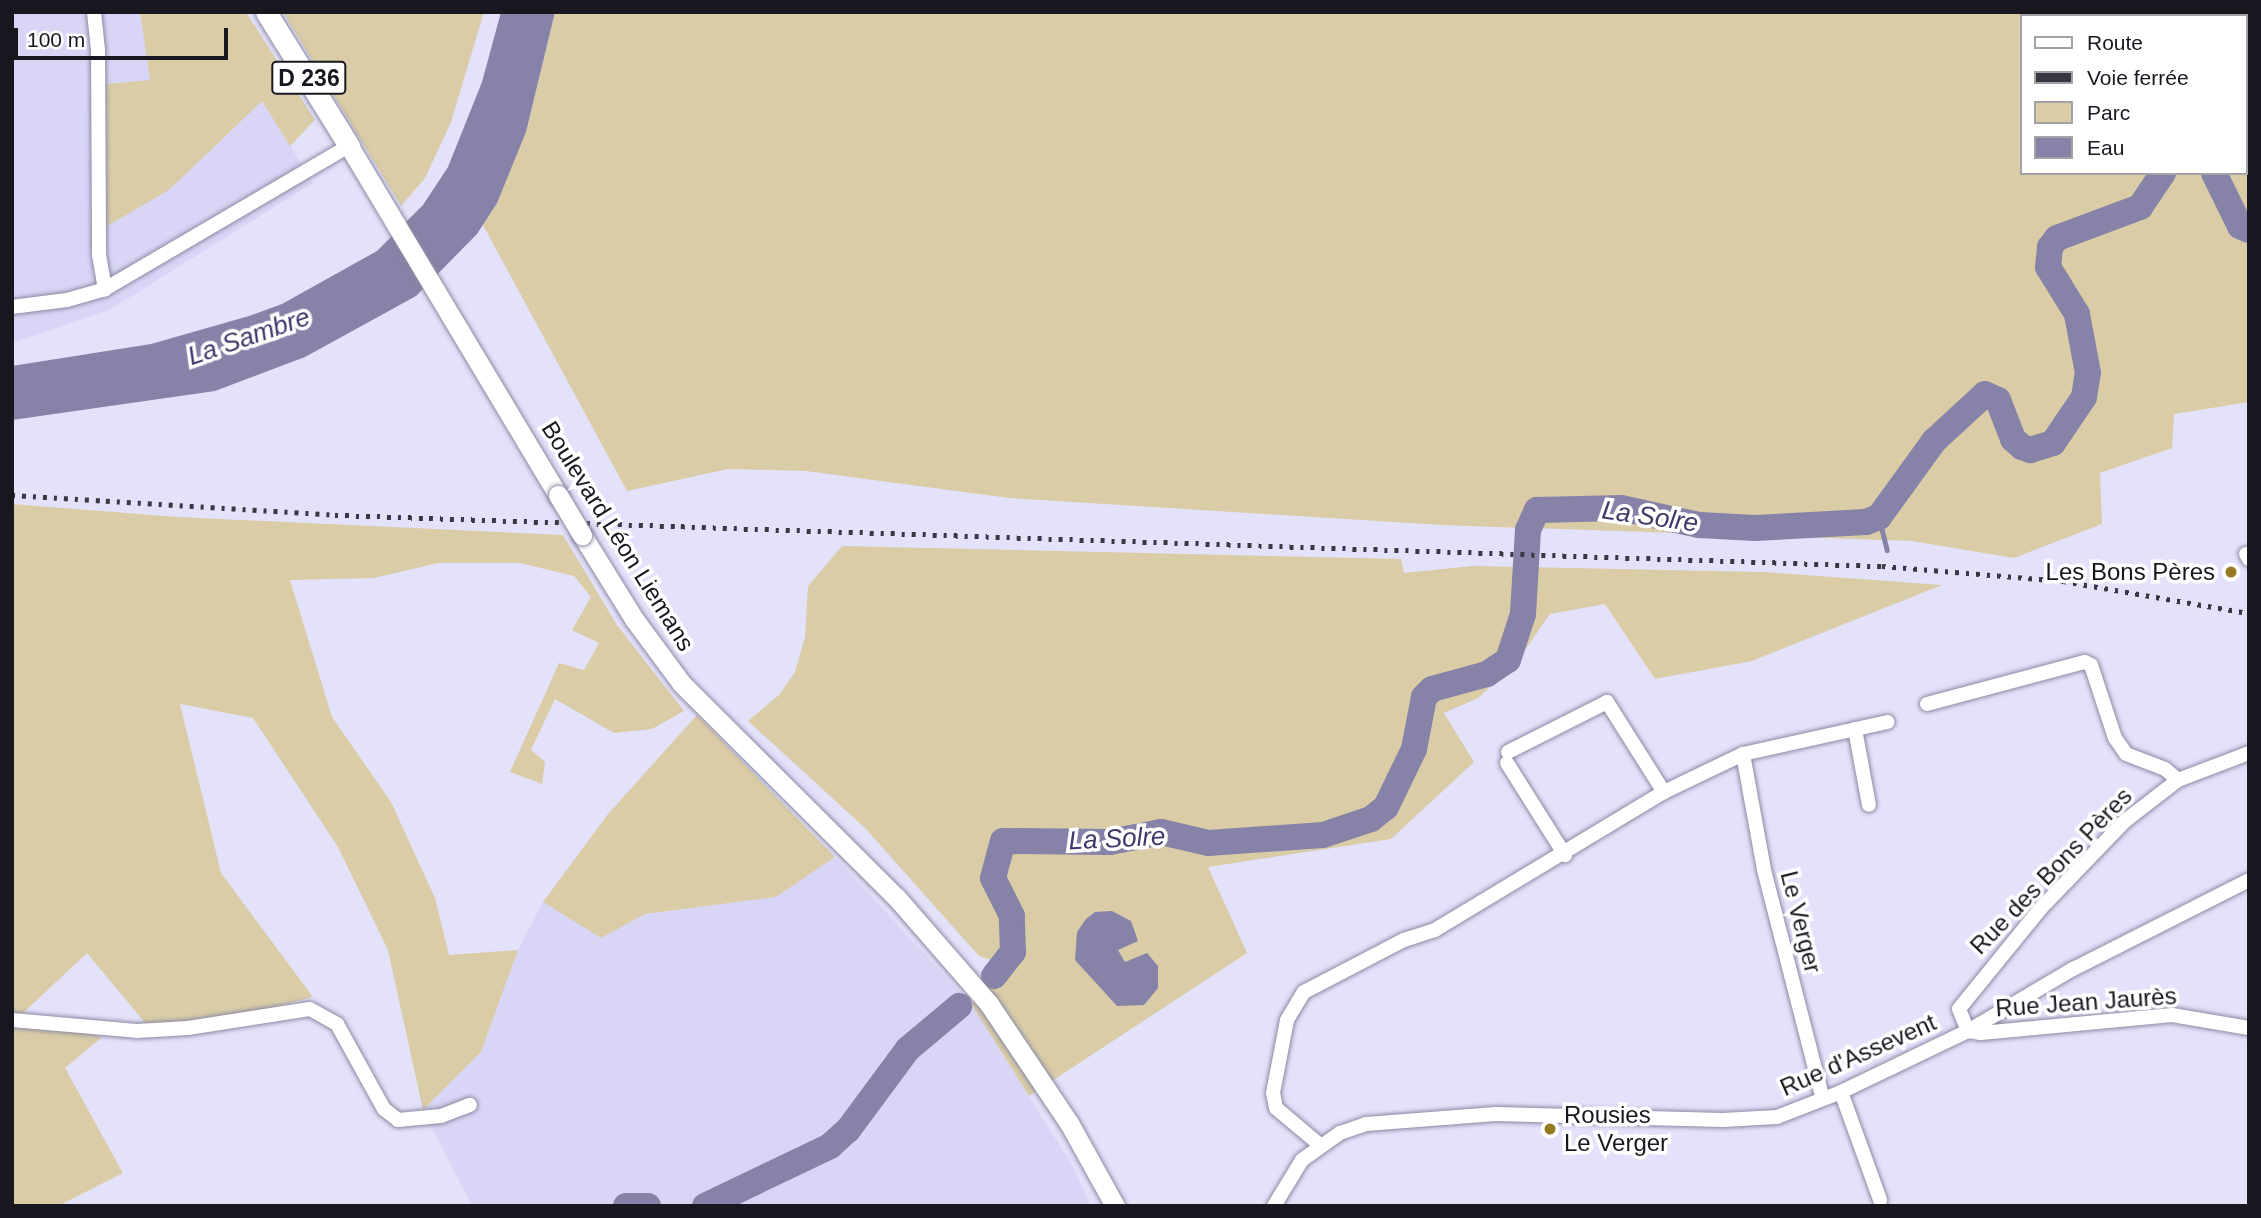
<!DOCTYPE html>
<html>
<head>
<meta charset="utf-8">
<style>
  body { margin:0 }
  #map { position:relative; width:2261px; height:1218px; overflow:hidden; background:#e4e1fb; font-family:Arial,sans-serif }
  div>[style] { position:absolute }
  .built>* { inset:0; background:#d8d5f6 }
  .green>* { inset:0; background:#d9cca7 }
  .water>* { inset:0; background:#8782a7 }
  .stream>* { height:4.5px; margin:-2.25px; padding:0 2.25px; transform-origin:2.25px; border-radius:2.25px; background:#8782a7 }
  .river>* { height:26px; margin:-13px; padding:0 13px; transform-origin:13px; border-radius:13px; background:#8782a7 }
  .roads { filter:drop-shadow(0 0 2px #8c8aa2) drop-shadow(0 0 2px #8c8aa2) }
  .minor>* { height:14px; margin:-7px; padding:0 7px; transform-origin:7px; border-radius:7px; background:#fff }
  .major>* { height:19px; margin:-9.5px; padding:0 9.5px; transform-origin:9.5px; border-radius:9.5px; background:#fff }
  .highway>* { height:21px; margin:-10.5px; padding:0 10.5px; transform-origin:10.5px; border-radius:10.5px; background:#fff }
  .rail>* { height:4.5px; margin-top:-2.25px; transform-origin:0; background:repeating-linear-gradient(90deg,#383742 0 3.5px,transparent 0 10.5px) }
  .bridges { filter:drop-shadow(0 0 2px #8c8aa2) drop-shadow(0 0 2px #8c8aa2) }
  .major-bridge>* { height:19px; margin:-9.5px; padding:0 9.5px; transform-origin:9.5px; border-radius:9.5px; background:#fff }
  .dots>* { width:19px; height:19px; translate:-50% -50%; box-sizing:border-box; border:4px solid #fff; border-radius:50% }
  span { translate:-50% -50%; white-space:nowrap; text-align:center; line-height:1.15; -webkit-text-stroke:7px #fff; paint-order:stroke }
  .shield-label span { padding:2px 5px; background:#fff; border:2px solid; border-radius:5px; -webkit-text-stroke-width:0 }
  .shield-label { font-size:23px; color:#181720; font-weight:700 }
  .street-label { font-size:24px; color:#181720 }
  .poi-label { font-size:24px; color:#181720 }
  .right { translate:-100% -50%; text-align:right }
  .left { translate:0 -50%; text-align:left }
  .water-label { font-size:26px; color:#40376a; font-style:italic }
  .frame { position:absolute; inset:0; border:14px solid #181720; pointer-events:none }
  .legend { position:absolute; left:2020px; top:14px; width:228px; height:161px; box-sizing:border-box; background:#fff; border:2px solid #a3a2a6; margin:0; padding:9px 12px; list-style:none; font-size:21px; color:#181720 }
  .legend li { display:flex; align-items:center; gap:14px; height:35px }
  .legend b { width:35px; border:2px solid #a3a2a6 }
  .scale { position:absolute; left:14px; top:28px; width:214px; height:32px; box-sizing:border-box; border:4px solid #181720; border-top:0; padding-left:9px; font-size:21px; line-height:24px; white-space:nowrap; color:#181720; -webkit-text-stroke:5px #fff; paint-order:stroke }
</style>
</head>
<body>
<div id="map">
  <div class="built">
    <i style="clip-path:polygon(12px 12px,140px 12px,150px 80px,106px 84px,169px 190px,262px 100px,313px 183px,109px 310px,12px 343px)"></i>
    <i style="clip-path:polygon(835px 857px,971px 1004px,1072px 1165px,1091px 1206px,472px 1206px,423px 1110px,481px 1052px,518px 950px,543px 902px,601px 937px,645px 914px,776px 897px)"></i>
  </div>
  <div class="green">
    <i style="clip-path:polygon(140px 12px,246px 12px,315px 120px,290px 146px,262px 101px,169px 190px,107px 226px,106px 84px,150px 80px)"></i>
    <i style="clip-path:polygon(283px 12px,484px 12px,451px 122px,425px 178px,401px 206px)"></i>
    <i style="clip-path:polygon(evenodd,555px 12px,2249px 12px,2249px 402px,2174px 414px,2172px 448px,2100px 473px,2102px 524px,2014px 558px,1912px 541px,1441px 525px,1009px 498px,806px 471px,728px 469px,627px 491px,483px 225px,526px 132px,555px 12px,2021px 16px,2245px 16px,2245px 173px,2021px 173px,2021px 16px)"></i>
    <i style="clip-path:polygon(12px 504px,178px 517px,563px 535px,617px 625px,684px 711px,652px 729px,614px 733px,555px 699px,531px 750px,545px 762px,542px 784px,510px 772px,559px 663px,584px 670px,599px 643px,572px 630px,591px 597px,574px 576px,520px 563px,438px 563px,374px 578px,290px 580px,332px 717px,391px 802px,435px 898px,449px 955px,518px 950px,481px 1052px,423px 1110px,388px 950px,338px 847px,253px 718px,180px 704px,221px 873px,313px 997px,226px 1019px,146px 1024px,87px 953px,21px 1015px,102px 1037px,65px 1068px,123px 1173px,58px 1206px,12px 1206px)"></i>
    <i style="clip-path:polygon(842px 546px,1401px 559px,1404px 573px,1472px 566px,1764px 572px,1942px 585px,1752px 661px,1655px 679px,1605px 604px,1550px 614px,1516px 663px,1478px 698px,1444px 713px,1474px 762px,1391px 839px,1208px 867px,1247px 953px,1029px 1096px,971px 1004px,1014px 967px,979px 956px,865px 828px,748px 721px,780px 694px,795px 672px,805px 637px,808px 586px)"></i>
    <i style="clip-path:polygon(697px 715px,835px 857px,776px 897px,645px 914px,601px 938px,543px 902px,608px 814px)"></i>
  </div>
  <div class="water">
    <i style="clip-path:polygon(501px 12px,555px 12px,526px 132px,497px 203px,477px 234px,416px 296px,305px 357px,215px 391px,12px 420px,12px 366px,151px 344px,249px 316px,282px 304px,377px 251px,423px 205px,448px 167px,482px 82px)"></i>
    <i style="clip-path:polygon(1112px 911px,1131px 921px,1138px 941px,1118px 950px,1125px 962px,1147px 953px,1158px 966px,1158px 988px,1144px 1005px,1117px 1006px,1075px 960px,1077px 932px,1086px 919px,1095px 912px)"></i>
  </div>
  <div class="stream">
    <i style="left:1879px;top:517px;width:34px;rotate:76deg"></i>
  </div>
  <div class="river">
    <i style="left:2214px;top:173px;width:59px;rotate:63.9deg"></i>
    <i style="left:2240px;top:226px;width:10px;rotate:24deg"></i>
    <i style="left:994px;top:976px;width:31px;rotate:-52deg"></i>
    <i style="left:1013px;top:952px;width:36px;rotate:-92deg"></i>
    <i style="left:1012px;top:916px;width:42px;rotate:-116.6deg"></i>
    <i style="left:993px;top:878px;width:38px;rotate:-75deg"></i>
    <i style="left:1003px;top:841px;width:107px;rotate:0.5deg"></i>
    <i style="left:1110px;top:842px;width:52px;rotate:-11.1deg"></i>
    <i style="left:1161px;top:832px;width:48px;rotate:13.2deg"></i>
    <i style="left:1208px;top:843px;width:115px;rotate:-4deg"></i>
    <i style="left:1323px;top:835px;width:51px;rotate:-18.4deg"></i>
    <i style="left:1371px;top:819px;width:19px;rotate:-39deg"></i>
    <i style="left:1386px;top:807px;width:64px;rotate:-64.2deg"></i>
    <i style="left:1414px;top:749px;width:53px;rotate:-79.1deg"></i>
    <i style="left:1424px;top:697px;width:11px;rotate:-45deg"></i>
    <i style="left:1432px;top:689px;width:57px;rotate:-15.3deg"></i>
    <i style="left:1487px;top:674px;width:25px;rotate:-34deg"></i>
    <i style="left:1508px;top:660px;width:48px;rotate:-71.9deg"></i>
    <i style="left:1523px;top:614px;width:84px;rotate:-86.6deg"></i>
    <i style="left:1528px;top:530px;width:22px;rotate:-66deg"></i>
    <i style="left:1537px;top:510px;width:84px;rotate:-1.4deg"></i>
    <i style="left:1621px;top:508px;width:80px;rotate:12.3deg"></i>
    <i style="left:1699px;top:525px;width:56px;rotate:3.1deg"></i>
    <i style="left:1755px;top:528px;width:111px;rotate:-3.1deg"></i>
    <i style="left:1866px;top:522px;width:14px;rotate:-21deg"></i>
    <i style="left:1879px;top:517px;width:94px;rotate:-54.1deg"></i>
    <i style="left:1934px;top:441px;width:69px;rotate:-42.7deg"></i>
    <i style="left:1985px;top:394px;width:14px;rotate:25deg"></i>
    <i style="left:1998px;top:400px;width:42px;rotate:69deg"></i>
    <i style="left:2013px;top:439px;width:12px;rotate:42deg"></i>
    <i style="left:2022px;top:447px;width:9px;rotate:21deg"></i>
    <i style="left:2030px;top:450px;width:24px;rotate:-17deg"></i>
    <i style="left:2053px;top:443px;width:55px;rotate:-56deg"></i>
    <i style="left:2084px;top:397px;width:24px;rotate:-81deg"></i>
    <i style="left:2088px;top:373px;width:60px;rotate:-100.6deg"></i>
    <i style="left:2077px;top:314px;width:55px;rotate:-121.7deg"></i>
    <i style="left:2048px;top:267px;width:20px;rotate:-84deg"></i>
    <i style="left:2050px;top:247px;width:11px;rotate:-52deg"></i>
    <i style="left:2057px;top:238px;width:89px;rotate:-20.5deg"></i>
    <i style="left:2140px;top:207px;width:41px;rotate:-55.9deg"></i>
    <i style="left:626px;top:1206px;width:22px"></i>
    <i style="left:705px;top:1206px;width:139px;rotate:-25.6deg"></i>
    <i style="left:830px;top:1146px;width:24px;rotate:-42deg"></i>
    <i style="left:848px;top:1130px;width:101px;rotate:-53.5deg"></i>
    <i style="left:908px;top:1049px;width:67px;rotate:-40.1deg"></i>
  </div>
  <div class="roads">
    <div class="minor">
      <i style="left:94px;top:12px;width:37px;rotate:84deg"></i>
      <i style="left:98px;top:49px;width:206px;rotate:89.7deg"></i>
      <i style="left:99px;top:255px;width:35px;rotate:80deg"></i>
      <i style="left:12px;top:307px;width:55px;rotate:-7.3deg"></i>
      <i style="left:67px;top:300px;width:40px;rotate:-16deg"></i>
      <i style="left:105px;top:289px;width:283px;rotate:-30.4deg"></i>
      <i style="left:2246px;top:554px;width:6px;rotate:59deg"></i>
      <i style="left:1927px;top:704px;width:163px;rotate:-14.9deg"></i>
      <i style="left:2085px;top:662px;width:7px;rotate:27deg"></i>
      <i style="left:2091px;top:665px;width:77px;rotate:71.8deg"></i>
      <i style="left:2115px;top:738px;width:19px;rotate:55deg"></i>
      <i style="left:2126px;top:754px;width:42px;rotate:21deg"></i>
      <i style="left:2165px;top:769px;width:17px;rotate:40deg"></i>
      <i style="left:1855px;top:729px;width:77px;rotate:79.6deg"></i>
      <i style="left:1508px;top:752px;width:111px;rotate:-26.8deg"></i>
      <i style="left:1607px;top:702px;width:107px;rotate:57.7deg"></i>
      <i style="left:2249px;top:753px;width:76px;rotate:159.2deg"></i>
      <i style="left:2178px;top:780px;width:67px;rotate:142.3deg"></i>
      <i style="left:2125px;top:821px;width:121px;rotate:134deg"></i>
      <i style="left:2041px;top:908px;width:130px;rotate:129.1deg"></i>
      <i style="left:1959px;top:1009px;width:24px;rotate:68deg"></i>
      <i style="left:1968px;top:1031px;width:13px;rotate:9deg"></i>
      <i style="left:1981px;top:1033px;width:192px;rotate:-5.4deg"></i>
      <i style="left:2172px;top:1015px;width:78px;rotate:9.6deg"></i>
      <i style="left:1743px;top:754px;width:148px;rotate:-12.5deg"></i>
      <i style="left:1507px;top:763px;width:109px;rotate:57.8deg"></i>
      <i style="left:12px;top:1020px;width:125px;rotate:5deg"></i>
      <i style="left:137px;top:1031px;width:51px;rotate:-3.4deg"></i>
      <i style="left:188px;top:1028px;width:123px;rotate:-8.9deg"></i>
      <i style="left:310px;top:1009px;width:31px;rotate:29deg"></i>
      <i style="left:337px;top:1024px;width:97px;rotate:61.1deg"></i>
      <i style="left:384px;top:1109px;width:18px;rotate:38deg"></i>
      <i style="left:398px;top:1120px;width:43px;rotate:-5.3deg"></i>
      <i style="left:441px;top:1116px;width:31px;rotate:-21deg"></i>
      <i style="left:1841px;top:1092px;width:115px;rotate:70.1deg"></i>
      <i style="left:1320px;top:1145px;width:57px;rotate:-139.9deg"></i>
      <i style="left:1276px;top:1108px;width:15px;rotate:-101deg"></i>
      <i style="left:1273px;top:1093px;width:74px;rotate:-79.1deg"></i>
      <i style="left:1287px;top:1020px;width:33px;rotate:-59deg"></i>
      <i style="left:1304px;top:992px;width:113px;rotate:-27.5deg"></i>
      <i style="left:1404px;top:940px;width:33px;rotate:-18deg"></i>
      <i style="left:1435px;top:930px;width:267px;rotate:-31.1deg"></i>
      <i style="left:1664px;top:792px;width:88px;rotate:-25.7deg"></i>
      <i style="left:1743px;top:754px;width:118px;rotate:79.7deg"></i>
      <i style="left:1764px;top:870px;width:236px;rotate:75.6deg"></i>
      <i style="left:1274px;top:1206px;width:54px;rotate:-58.7deg"></i>
      <i style="left:1302px;top:1160px;width:47px;rotate:-35.4deg"></i>
      <i style="left:1340px;top:1133px;width:28px;rotate:-19deg"></i>
      <i style="left:1366px;top:1124px;width:130px;rotate:-4.4deg"></i>
      <i style="left:1496px;top:1114px;width:227px;rotate:1.5deg"></i>
      <i style="left:1723px;top:1120px;width:54px;rotate:-3.2deg"></i>
      <i style="left:1777px;top:1117px;width:69px;rotate:-21.3deg"></i>
      <i style="left:1841px;top:1092px;width:141px;rotate:-25.7deg"></i>
      <i style="left:1968px;top:1031px;width:122px;rotate:-30.6deg"></i>
      <i style="left:2073px;top:969px;width:197px;rotate:-26.8deg"></i>
    </div>
    <div class="major">
      <i style="left:349px;top:146px;width:407px;rotate:59.1deg"></i>
      <i style="left:582px;top:535px;width:99px;rotate:58.2deg"></i>
      <i style="left:634px;top:619px;width:81px;rotate:53.6deg"></i>
      <i style="left:682px;top:684px;width:302px;rotate:44.9deg"></i>
      <i style="left:896px;top:897px;width:142px;rotate:49deg"></i>
      <i style="left:989px;top:1004px;width:143px;rotate:56.1deg"></i>
      <i style="left:1069px;top:1123px;width:95px;rotate:61deg"></i>
    </div>
    <div class="highway">
      <i style="left:266px;top:12px;width:158px;rotate:58.2deg"></i>
    </div>
  </div>
  <div class="rail">
    <i style="left:12px;top:495px;width:324px;rotate:3.5deg"></i>
    <i style="left:335px;top:515px;width:1548px;rotate:1.89deg"></i>
    <i style="left:1882px;top:566px;width:182px;rotate:4.7deg"></i>
    <i style="left:2063px;top:581px;width:189px;rotate:9.8deg"></i>
  </div>
  <div class="bridges">
    <div class="major-bridge">
      <i style="left:558px;top:495px;width:47px;rotate:59deg"></i>
    </div>
  </div>
  <div class="dots">
    <i style="left:2231px;top:572px;background:#957a21"></i>
    <i style="left:1550px;top:1129px;background:#957a21"></i>
  </div>
  <div class="shield-label">
    <span style="left:309px;top:78px">D 236</span>
  </div>
  <div class="street-label">
    <span style="left:618px;top:536px;rotate:58deg">Boulevard Léon Liemans</span>
    <span style="left:2051px;top:871px;rotate:-46deg">Rue des Bons Pères</span>
    <span style="left:1801px;top:922px;rotate:76deg">Le Verger</span>
    <span style="left:2086px;top:1002px;rotate:-4deg">Rue Jean Jaurès</span>
    <span style="left:1858px;top:1055px;rotate:-24deg">Rue d'Assevent</span>
  </div>
  <div class="poi-label">
    <span class="right" style="left:2215px;top:572px">Les Bons Pères</span>
    <span class="left" style="left:1564px;top:1129px">Rousies<br>Le Verger</span>
  </div>
  <div class="water-label">
    <span style="left:249px;top:337px;rotate:-19deg">La Sambre</span>
    <span style="left:1650px;top:517px;rotate:8deg">La Solre</span>
    <span style="left:1117px;top:839px;rotate:-3deg">La Solre</span>
  </div>
  <div class="frame"></div>
  <ul class="legend">
  <li><b style="height:9px;background:#fff"></b>Route</li>
  <li><b style="height:9px;background:#383742"></b>Voie ferrée</li>
  <li><b style="height:19px;background:#d9cca7"></b>Parc</li>
  <li><b style="height:19px;background:#8782a7"></b>Eau</li>
  </ul>
  <div class="scale">100 m</div>
</div>
</body>
</html>
